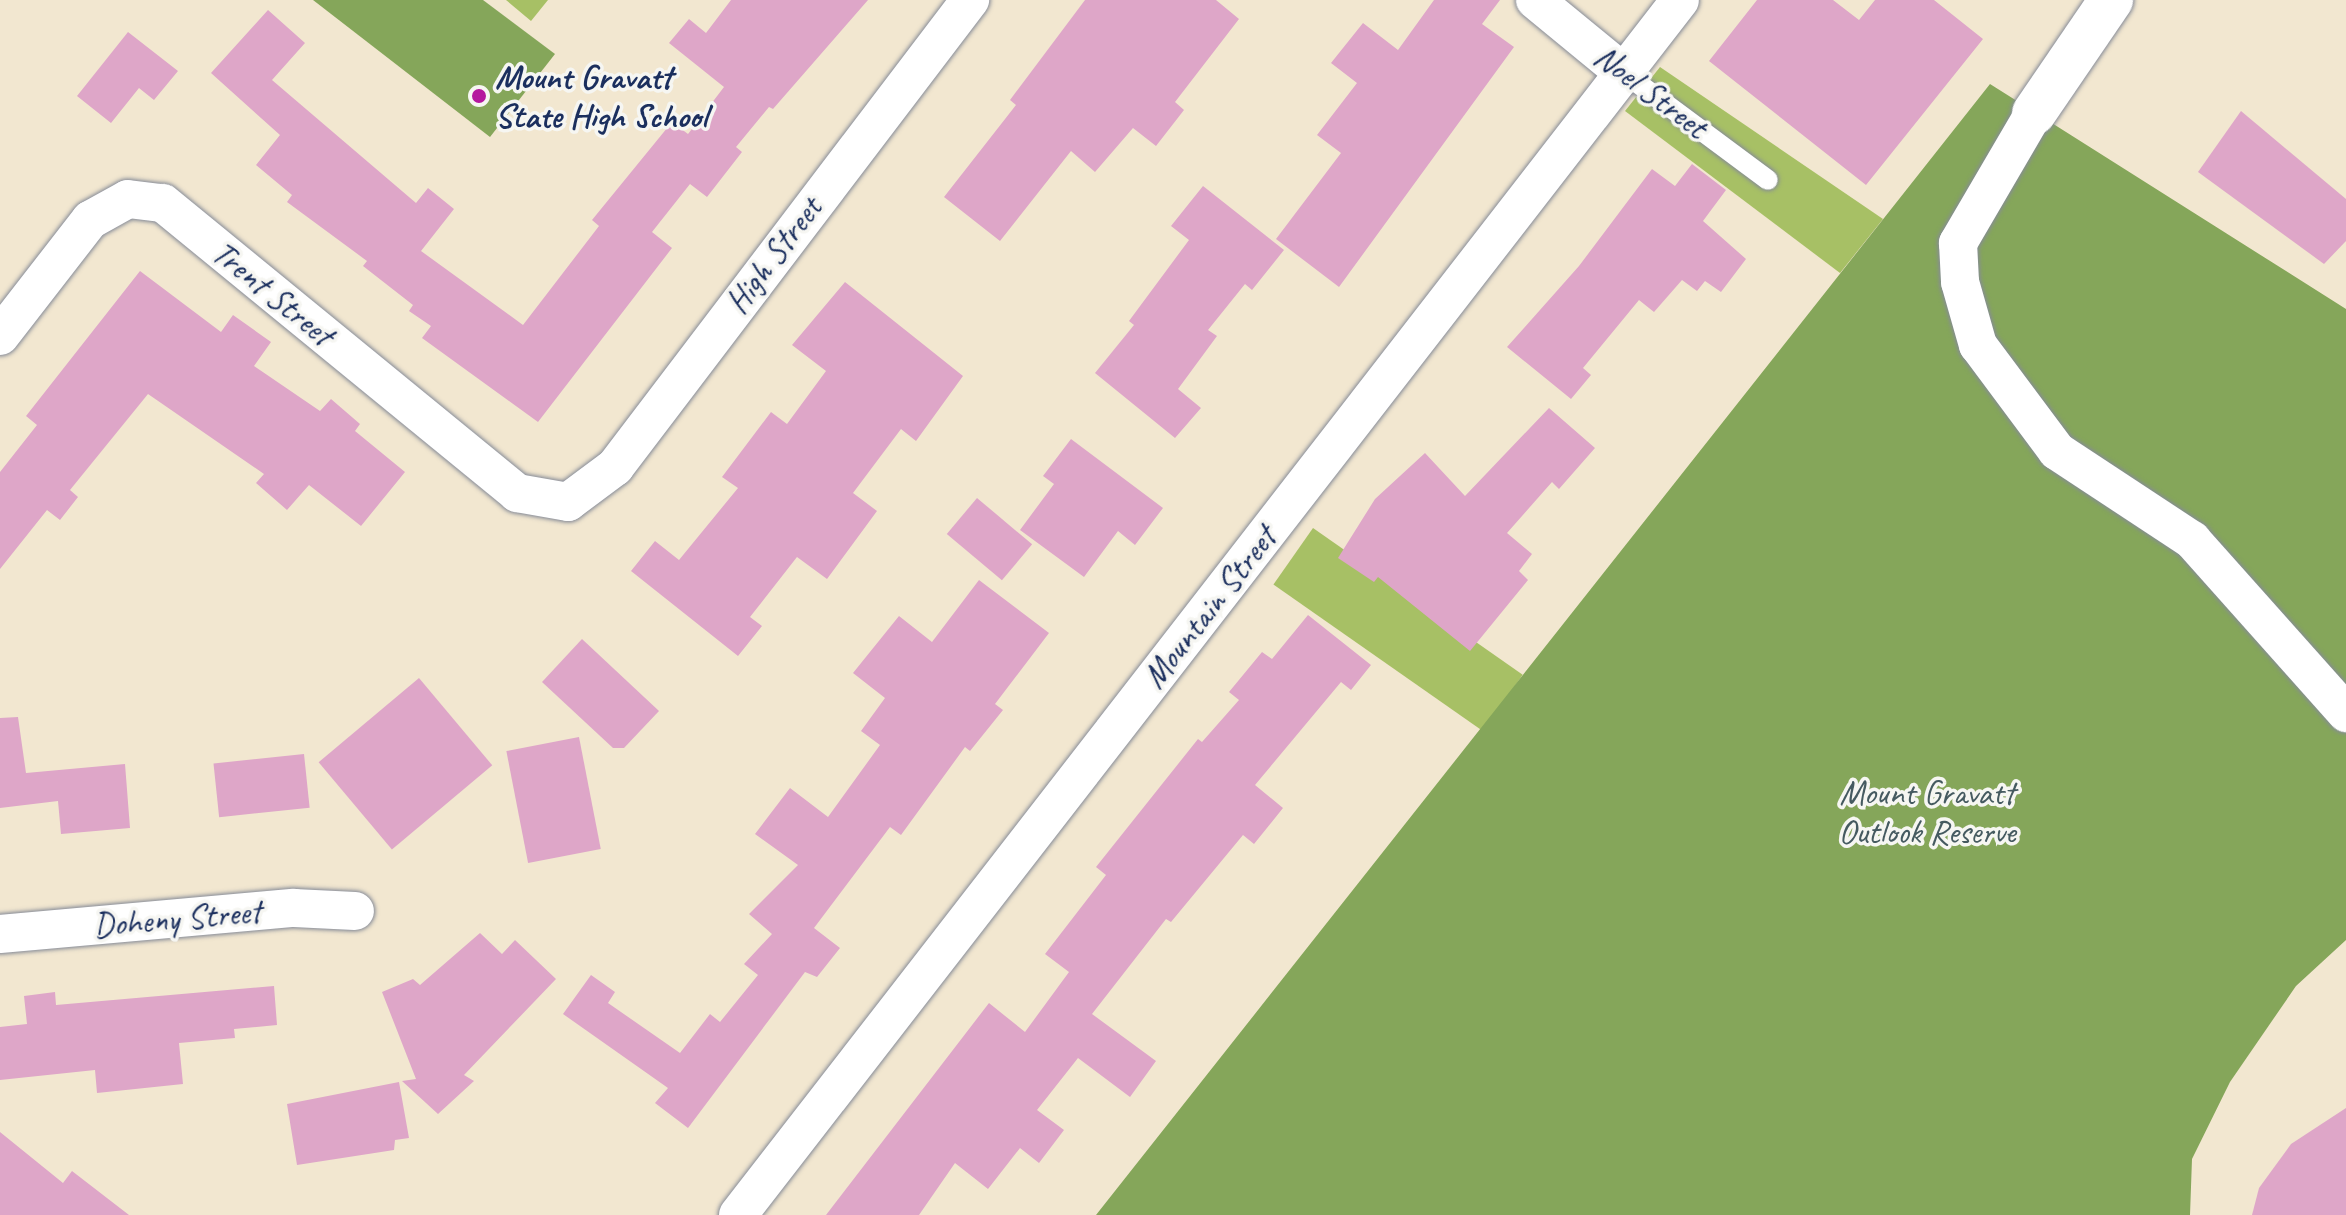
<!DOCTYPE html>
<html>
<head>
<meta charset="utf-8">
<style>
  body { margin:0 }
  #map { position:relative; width:2346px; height:1215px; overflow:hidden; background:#f2e7d0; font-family:Caveat,sans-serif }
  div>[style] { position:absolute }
  .green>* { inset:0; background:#a7c065; transform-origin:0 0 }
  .forest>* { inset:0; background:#85a65a }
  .building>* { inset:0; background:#dea6c8; transform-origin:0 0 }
  .roads { filter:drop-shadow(0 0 2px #868b97) drop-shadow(0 0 2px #868b97) }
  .service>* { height:20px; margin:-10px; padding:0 10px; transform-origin:10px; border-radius:10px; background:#fff }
  .minor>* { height:38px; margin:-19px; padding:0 19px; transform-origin:19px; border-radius:19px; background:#fff }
  .tertiary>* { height:44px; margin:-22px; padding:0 22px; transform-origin:22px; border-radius:22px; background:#fff }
  .dots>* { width:22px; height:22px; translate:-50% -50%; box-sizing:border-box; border:4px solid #f6f6f2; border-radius:50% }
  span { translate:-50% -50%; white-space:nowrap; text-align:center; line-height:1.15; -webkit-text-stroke:7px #f6f6f2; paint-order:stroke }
  .poi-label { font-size:34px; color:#1b2f5e; font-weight:700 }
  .left { translate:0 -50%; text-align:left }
  .street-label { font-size:34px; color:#1b2f5e }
  .park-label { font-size:34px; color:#455a60 }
</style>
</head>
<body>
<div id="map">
  <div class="green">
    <i style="clip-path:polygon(506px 0,548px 0,531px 21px)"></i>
    <i style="clip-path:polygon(1660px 67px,1883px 219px,1840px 273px,1625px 111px)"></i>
    <i style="left:1313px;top:528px;width:256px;height:69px;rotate:35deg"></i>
  </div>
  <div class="forest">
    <i style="clip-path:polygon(313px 0,483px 0,555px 54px,490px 137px)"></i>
    <i style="clip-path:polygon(1990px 84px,2346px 309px,2346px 940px,2296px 986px,2230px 1082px,2192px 1159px,2190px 1215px,1096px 1215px)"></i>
  </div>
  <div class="building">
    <i style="clip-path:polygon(731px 0,868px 0,773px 109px,769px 107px,736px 147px,742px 152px,707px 197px,690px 184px,652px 232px,672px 248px,538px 422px,422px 338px,431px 326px,409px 311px,413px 305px,363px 266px,367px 261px,287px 202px,292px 195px,256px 165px,280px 135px,211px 73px,268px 10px,305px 43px,272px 80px,416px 203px,428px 188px,454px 209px,421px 251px,523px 325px,599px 226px,592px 220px,672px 122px,688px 134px,724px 87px,669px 43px,689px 19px,706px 33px)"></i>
    <i style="clip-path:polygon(1085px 0,1216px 0,1239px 19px,1175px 102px,1184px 110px,1156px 146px,1133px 128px,1095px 172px,1071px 151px,1000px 241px,944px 197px,1016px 105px,1010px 100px)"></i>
    <i style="clip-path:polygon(1434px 0,1500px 0,1482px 24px,1514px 47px,1339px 287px,1276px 239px,1341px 153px,1317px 135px,1357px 83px,1331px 63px,1363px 23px,1398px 50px)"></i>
    <i style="clip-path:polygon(1757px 0,1833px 0,1859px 20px,1875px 0,1934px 0,1983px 39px,1866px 185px,1709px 61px)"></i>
    <i style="clip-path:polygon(128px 32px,178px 71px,154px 100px,139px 88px,111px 123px,77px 96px)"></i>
    <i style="clip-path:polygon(2241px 111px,2346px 199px,2346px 241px,2324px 264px,2198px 172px)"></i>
    <i style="clip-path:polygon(1692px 164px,1726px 190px,1703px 221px,1746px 259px,1721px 292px,1705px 281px,1697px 291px,1682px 280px,1654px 312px,1639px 300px,1583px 368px,1591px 375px,1571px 399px,1507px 347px,1579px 266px,1652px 169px,1675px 186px)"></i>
    <i style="clip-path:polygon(1203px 186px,1284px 250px,1252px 290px,1245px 284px,1208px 330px,1217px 336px,1178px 389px,1201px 408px,1175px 438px,1095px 373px,1134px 325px,1129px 321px,1189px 240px,1171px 226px)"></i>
    <i style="clip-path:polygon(140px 271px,221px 332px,233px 315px,271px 342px,254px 366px,320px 411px,331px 399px,360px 424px,355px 431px,405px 472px,361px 526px,309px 485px,287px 510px,256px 483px,264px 474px,148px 394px,70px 490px,78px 497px,60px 520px,47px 510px,0 569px,0 472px,37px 425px,26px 416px)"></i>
    <i style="clip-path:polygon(845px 282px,963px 376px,916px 441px,901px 429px,853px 493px,877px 511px,827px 579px,797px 557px,750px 617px,762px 626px,738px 656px,631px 571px,655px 541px,679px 560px,738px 488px,722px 477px,771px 412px,787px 424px,826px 371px,792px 345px)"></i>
    <i style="clip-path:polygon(1549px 408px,1595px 448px,1559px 489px,1552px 482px,1507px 533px,1532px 554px,1519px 571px,1528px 580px,1470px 651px,1378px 577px,1374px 582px,1338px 558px,1375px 499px,1425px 453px,1465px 496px)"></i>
    <i style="clip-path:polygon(1071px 439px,1163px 508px,1135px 545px,1118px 531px,1084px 577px,1020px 530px,1054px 484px,1043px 476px)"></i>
    <i style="left:977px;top:498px;width:72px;height:47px;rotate:40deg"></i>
    <i style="clip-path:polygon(979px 580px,1049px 633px,995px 704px,1003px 710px,970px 751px,965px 747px,901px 835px,890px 827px,814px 928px,840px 948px,817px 977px,805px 972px,688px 1128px,655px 1103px,668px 1088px,563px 1014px,591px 975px,615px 992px,608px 1003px,680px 1053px,710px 1014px,720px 1022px,758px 975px,744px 964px,772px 934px,749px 914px,798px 865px,755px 834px,790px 788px,828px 817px,880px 745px,861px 731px,885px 698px,853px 673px,899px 616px,932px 642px)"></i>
    <i style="clip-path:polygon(1308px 615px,1371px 665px,1351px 690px,1341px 682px,1255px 785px,1283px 808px,1254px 844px,1243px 835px,1171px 922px,1166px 919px,1092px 1014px,1156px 1061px,1130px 1097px,1078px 1058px,1037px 1110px,1064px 1130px,1039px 1163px,1020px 1148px,988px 1189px,955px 1163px,919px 1215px,826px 1215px,989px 1003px,1025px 1032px,1069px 972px,1045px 954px,1106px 875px,1096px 867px,1198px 739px,1202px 742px,1239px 700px,1229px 692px,1262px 652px,1272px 659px)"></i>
    <i style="clip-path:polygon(582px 639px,659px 711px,624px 748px,613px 748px,542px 682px)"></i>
    <i style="left:419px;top:678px;width:114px;height:131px;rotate:50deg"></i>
    <i style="clip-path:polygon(18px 717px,26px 773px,125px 764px,130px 828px,61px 834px,58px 801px,0 808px,0 718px)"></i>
    <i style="left:579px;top:737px;width:114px;height:74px;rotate:79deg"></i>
    <i style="left:304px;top:754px;width:54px;height:91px;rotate:84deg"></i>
    <i style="clip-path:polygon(480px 933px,502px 954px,515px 940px,556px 979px,464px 1075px,474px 1081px,438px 1114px,402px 1081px,416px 1079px,382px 992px,413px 979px,420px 985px)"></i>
    <i style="clip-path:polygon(274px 986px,277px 1025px,234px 1029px,235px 1038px,179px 1043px,183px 1084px,97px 1093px,95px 1070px,0 1080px,0 1027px,27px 1024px,24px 996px,55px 992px,56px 1005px)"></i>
    <i style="clip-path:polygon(399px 1082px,409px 1138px,395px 1140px,394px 1150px,297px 1165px,287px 1104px)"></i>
    <i style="clip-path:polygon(2346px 1108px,2346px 1215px,2252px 1215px,2259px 1188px,2291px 1144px)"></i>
    <i style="clip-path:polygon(0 1132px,63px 1183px,72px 1171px,129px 1215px,0 1215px)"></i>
  </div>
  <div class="roads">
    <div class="service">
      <i style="left:1624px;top:73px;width:179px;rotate:36.6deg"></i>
    </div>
    <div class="minor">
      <i style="left:1535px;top:0;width:115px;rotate:39.4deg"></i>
      <i style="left:2034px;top:113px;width:151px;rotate:120.3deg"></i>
      <i style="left:1958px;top:243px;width:39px;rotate:87deg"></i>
      <i style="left:1960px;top:282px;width:66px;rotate:74.1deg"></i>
      <i style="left:1978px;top:345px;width:132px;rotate:53.3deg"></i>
      <i style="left:2057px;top:451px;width:162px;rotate:33.4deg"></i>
      <i style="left:2192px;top:540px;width:232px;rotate:48.3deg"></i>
      <i style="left:0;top:336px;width:147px;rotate:-52.2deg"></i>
      <i style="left:90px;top:220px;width:43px;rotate:-28.9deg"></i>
      <i style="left:128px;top:199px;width:35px;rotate:7deg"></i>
      <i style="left:163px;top:203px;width:458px;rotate:39.3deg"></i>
      <i style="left:517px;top:493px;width:52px;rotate:10deg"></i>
      <i style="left:568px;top:502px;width:59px;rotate:-36.7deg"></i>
      <i style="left:615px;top:467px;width:587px;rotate:-52.76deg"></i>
      <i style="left:0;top:934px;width:295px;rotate:-5.1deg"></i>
      <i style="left:294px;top:908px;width:61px;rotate:2.8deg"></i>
      <i style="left:738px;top:1215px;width:1537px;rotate:-52.21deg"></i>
    </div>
    <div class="tertiary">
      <i style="left:2034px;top:113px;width:137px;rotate:-55.7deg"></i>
    </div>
  </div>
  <div class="dots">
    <i style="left:479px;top:96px;background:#b5179e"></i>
  </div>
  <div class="poi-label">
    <span class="left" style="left:495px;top:96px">Mount Gravatt<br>State High School</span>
  </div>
  <div class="street-label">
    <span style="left:1651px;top:91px;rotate:37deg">Noel Street</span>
    <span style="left:773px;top:255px;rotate:-53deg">High Street</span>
    <span style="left:273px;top:293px;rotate:39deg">Trent Street</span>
    <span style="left:1209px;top:607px;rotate:-52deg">Mountain Street</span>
    <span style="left:177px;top:918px;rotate:-5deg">Doheny Street</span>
  </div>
  <div class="park-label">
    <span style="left:1927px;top:812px">Mount Gravatt<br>Outlook Reserve</span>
  </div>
</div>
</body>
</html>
